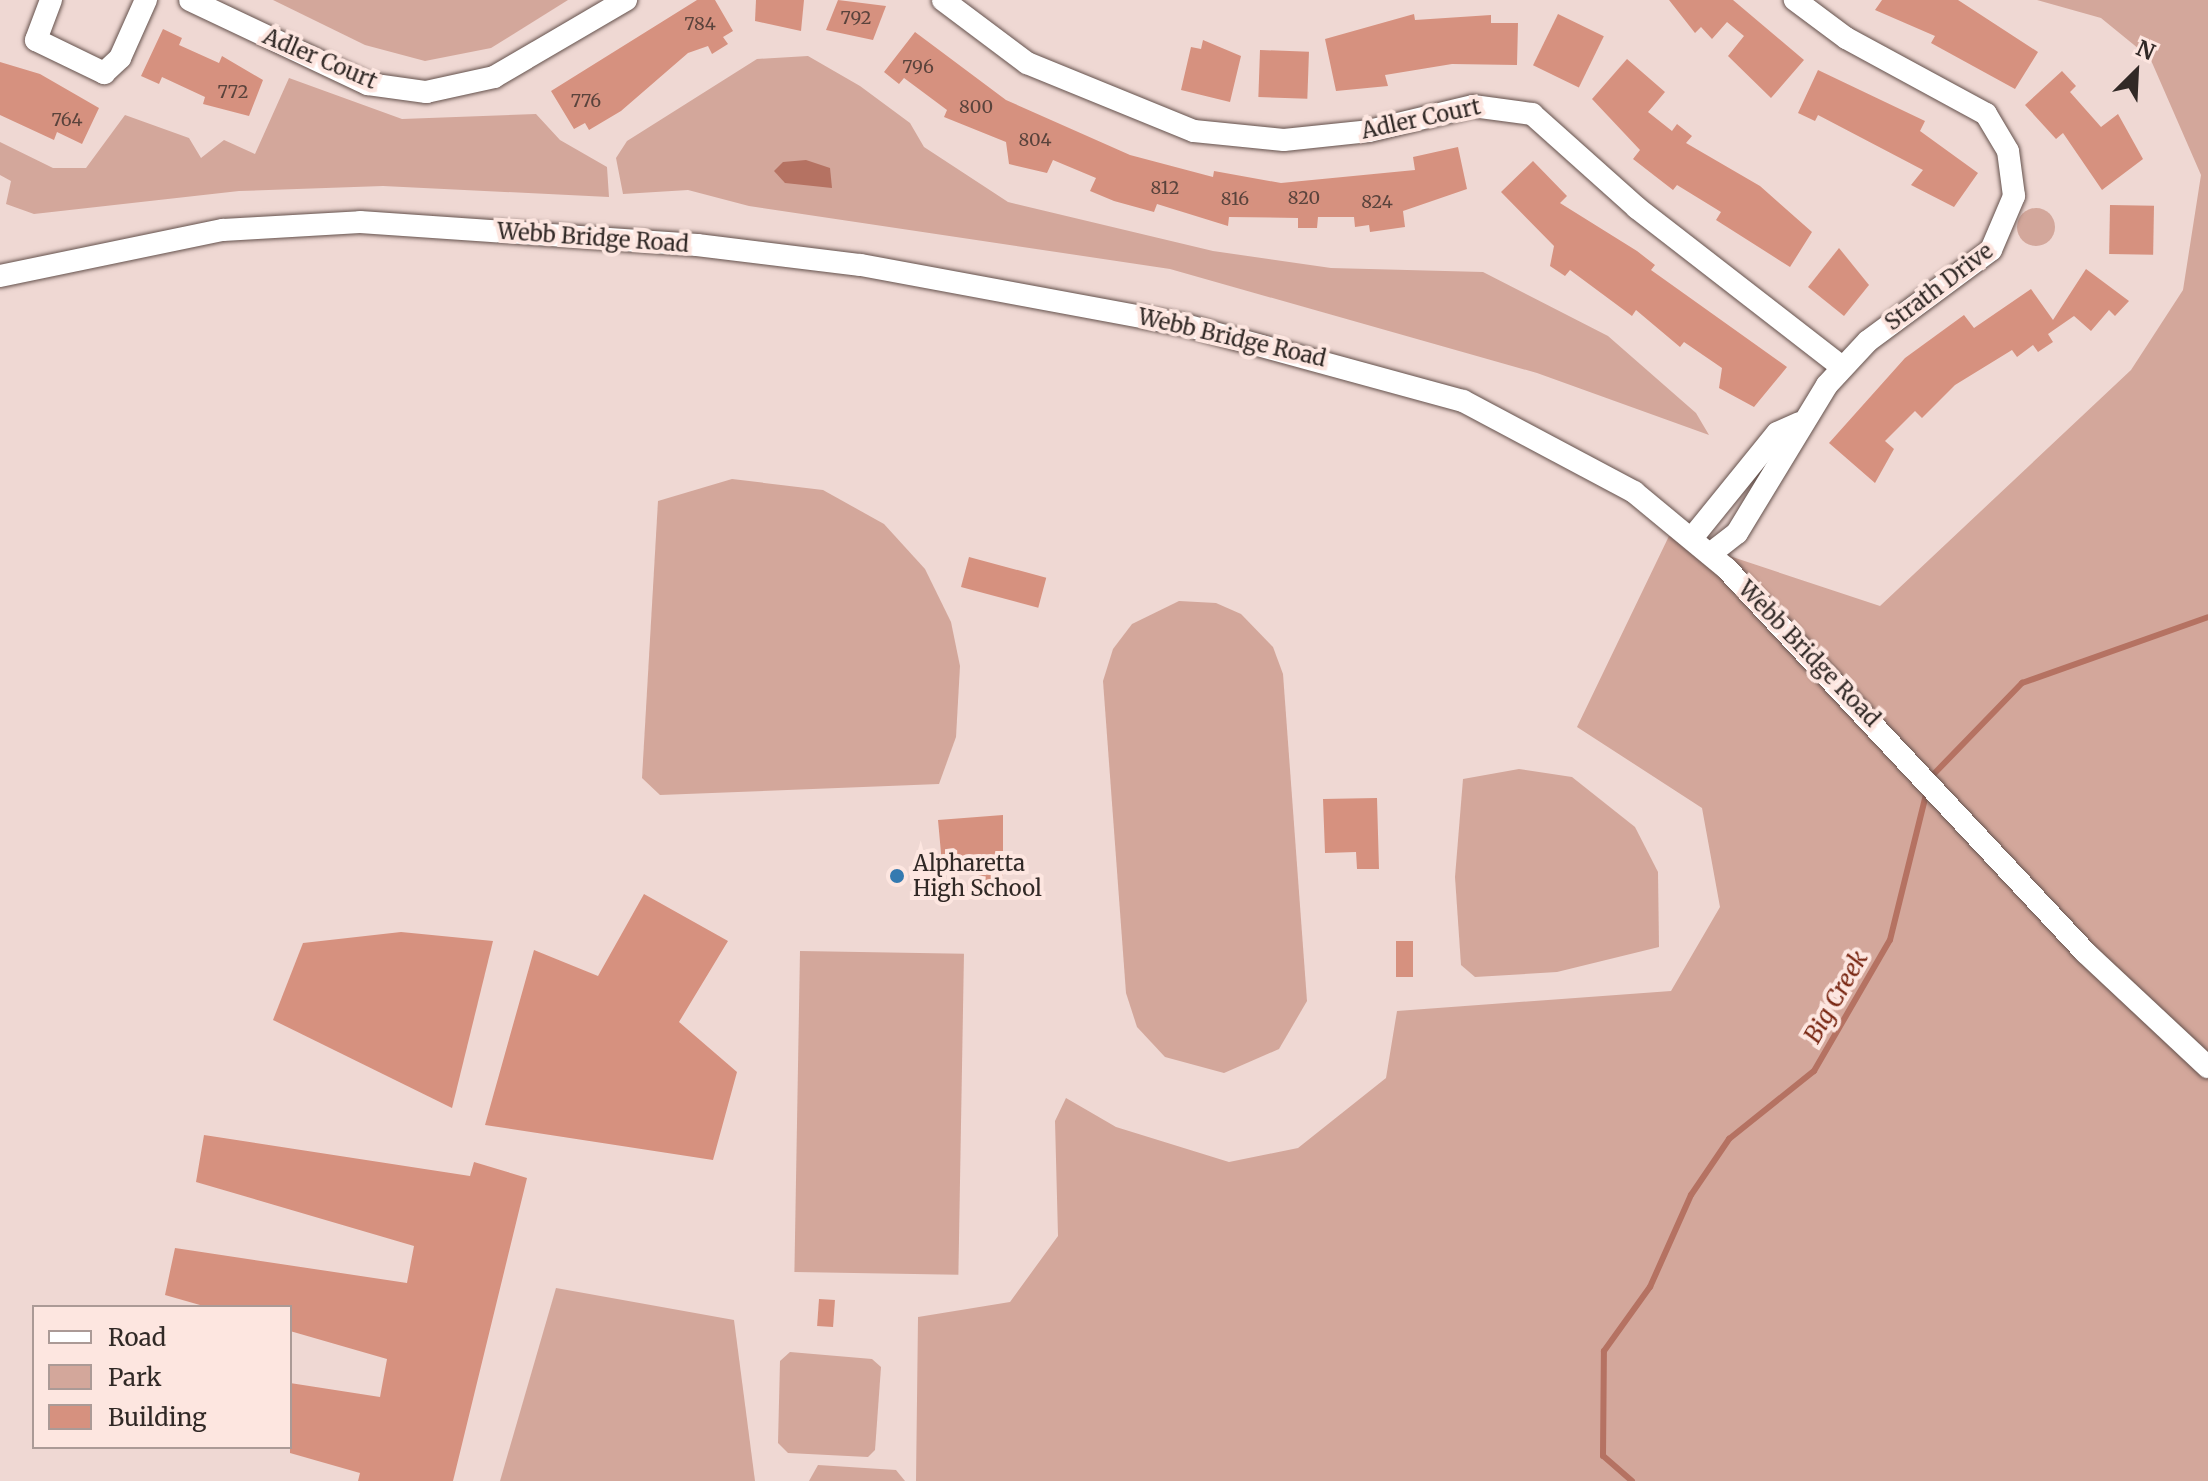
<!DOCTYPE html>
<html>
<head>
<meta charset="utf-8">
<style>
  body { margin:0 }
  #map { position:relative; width:2208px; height:1481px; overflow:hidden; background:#efd8d3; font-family:Merriweather,serif }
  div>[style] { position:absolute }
  .green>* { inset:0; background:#d3a79b; transform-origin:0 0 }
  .round { border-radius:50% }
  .water>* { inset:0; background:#b57262 }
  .stream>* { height:6px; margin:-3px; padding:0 3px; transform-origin:3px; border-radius:3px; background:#b57262 }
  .building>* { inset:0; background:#d6917f; transform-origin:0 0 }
  .roads { filter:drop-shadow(0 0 2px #64514c) drop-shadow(0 0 2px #64514c) }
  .minor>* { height:22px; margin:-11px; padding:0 11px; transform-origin:11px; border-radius:11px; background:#fff }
  .dots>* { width:22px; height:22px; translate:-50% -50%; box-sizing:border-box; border:4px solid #fde6e0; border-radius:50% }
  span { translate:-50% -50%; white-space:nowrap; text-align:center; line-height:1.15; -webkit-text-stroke:8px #fde6e0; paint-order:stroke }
  .number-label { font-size:18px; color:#5a433c }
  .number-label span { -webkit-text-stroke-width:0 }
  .street-label { font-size:22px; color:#312926 }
  .poi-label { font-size:22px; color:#312926 }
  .left { translate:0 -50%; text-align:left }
  .water-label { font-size:24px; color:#792713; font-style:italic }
  .legend { position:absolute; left:32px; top:1305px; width:260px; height:144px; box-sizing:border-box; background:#fde6e0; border:2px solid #ab9a96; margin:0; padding:10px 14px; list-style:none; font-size:24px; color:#312926 }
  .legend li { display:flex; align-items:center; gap:16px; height:40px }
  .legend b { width:40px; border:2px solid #ab9a96 }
  .north { position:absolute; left:2096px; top:32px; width:80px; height:80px; -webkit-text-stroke:6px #fde6e0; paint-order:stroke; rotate:24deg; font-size:22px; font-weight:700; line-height:32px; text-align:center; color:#312926 }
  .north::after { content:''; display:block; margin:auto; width:28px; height:36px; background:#312926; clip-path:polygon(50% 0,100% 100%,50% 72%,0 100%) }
</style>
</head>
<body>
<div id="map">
  <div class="green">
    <i style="clip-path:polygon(273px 0,568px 0,491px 48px,425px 61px,365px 45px)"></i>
    <i style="clip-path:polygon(2037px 0,2208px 0,2208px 1481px,916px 1481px,918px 1317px,1010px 1302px,1058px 1236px,1055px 1121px,1066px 1098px,1116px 1127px,1229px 1162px,1298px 1148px,1386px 1078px,1397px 1011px,1671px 991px,1720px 907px,1702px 808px,1577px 727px,1669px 536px,1880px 606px,2131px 370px,2183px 290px,2201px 175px,2150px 58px,2101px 18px)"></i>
    <i style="clip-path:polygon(808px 56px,860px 86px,910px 123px,924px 147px,1008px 202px,1213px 251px,1331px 268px,1483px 272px,1608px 336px,1696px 413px,1709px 435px,1537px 373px,1170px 269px,749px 206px,688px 190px,623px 194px,616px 158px,627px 141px,757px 59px)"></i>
    <i style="clip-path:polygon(289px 78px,402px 119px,536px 114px,560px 140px,607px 167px,609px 197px,383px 186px,239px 191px,34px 214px,6px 204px,11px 181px,0 175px,0 142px,53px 168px,86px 168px,125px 115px,189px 138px,201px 158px,224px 140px,255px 154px)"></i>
    <i class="round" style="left:2017px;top:208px;width:38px;height:38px"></i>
    <i style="clip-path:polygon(732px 479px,823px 490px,884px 524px,925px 569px,951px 622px,960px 666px,956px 737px,939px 784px,660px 795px,642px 778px,658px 501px)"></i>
    <i style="clip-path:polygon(1179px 601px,1216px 603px,1241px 614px,1273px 647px,1283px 674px,1307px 1001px,1279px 1049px,1224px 1073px,1165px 1057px,1137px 1027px,1126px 993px,1103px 681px,1113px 649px,1132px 624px)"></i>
    <i style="clip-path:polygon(1519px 769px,1572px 777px,1635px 827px,1658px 872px,1659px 947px,1557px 972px,1475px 977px,1461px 965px,1455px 877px,1463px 779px)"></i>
    <i style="left:800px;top:951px;width:164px;height:321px;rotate:1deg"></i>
    <i style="clip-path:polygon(556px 1288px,734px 1320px,755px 1481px,500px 1481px)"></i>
    <i style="clip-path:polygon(790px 1352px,872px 1359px,881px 1367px,875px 1450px,868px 1457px,788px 1453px,778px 1443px,780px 1361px)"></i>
    <i style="clip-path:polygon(818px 1465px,896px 1470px,905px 1481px,809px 1481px)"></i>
  </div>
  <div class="water">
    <i style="clip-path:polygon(806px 160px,830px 168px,832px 188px,785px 183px,774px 171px,783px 162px)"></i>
  </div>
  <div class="stream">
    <i style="left:1929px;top:779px;width:134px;rotate:-45.9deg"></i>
    <i style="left:2022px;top:683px;width:197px;rotate:-19.5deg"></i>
    <i style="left:1632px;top:1481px;width:38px;rotate:-139deg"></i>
    <i style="left:1603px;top:1456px;width:105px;rotate:-89.5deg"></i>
    <i style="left:1604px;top:1351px;width:79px;rotate:-54.3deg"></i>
    <i style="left:1650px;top:1287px;width:101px;rotate:-66deg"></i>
    <i style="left:1691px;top:1195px;width:68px;rotate:-55.8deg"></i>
    <i style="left:1729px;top:1139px;width:109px;rotate:-38.7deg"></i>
    <i style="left:1814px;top:1071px;width:151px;rotate:-59.9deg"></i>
    <i style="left:1890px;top:940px;width:154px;rotate:-76.1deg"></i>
  </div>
  <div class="building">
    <i style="clip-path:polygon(697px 0,715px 0,733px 31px,723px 37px,728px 44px,712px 54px,708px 46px,688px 53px,621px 111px,589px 130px,585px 123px,574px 129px,551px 91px)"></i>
    <i style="clip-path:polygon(756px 0,804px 0,801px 31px,755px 21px)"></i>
    <i style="clip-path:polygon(838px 0,886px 6px,873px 40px,826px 30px)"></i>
    <i style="clip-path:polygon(1669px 0,1733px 0,1804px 60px,1771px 98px,1728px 56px,1744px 36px,1727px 22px,1712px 39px,1701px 27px,1695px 33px)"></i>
    <i style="clip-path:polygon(1882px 0,1958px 0,2038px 52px,2015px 89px,1931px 43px,1935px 36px,1875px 10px)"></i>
    <i style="clip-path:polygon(1414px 14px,1415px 20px,1491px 15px,1491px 23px,1518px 23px,1517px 65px,1452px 64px,1385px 75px,1388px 86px,1336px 91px,1325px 39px)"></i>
    <i style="left:1558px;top:14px;width:51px;height:57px;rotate:26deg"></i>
    <i style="clip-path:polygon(163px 29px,182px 38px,179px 45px,219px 63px,222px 56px,263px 80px,249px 116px,203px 104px,205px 97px,162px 77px,159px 84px,141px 76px)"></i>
    <i style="clip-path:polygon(915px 32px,1006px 100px,1130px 155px,1213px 177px,1214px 171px,1281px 183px,1415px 170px,1413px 157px,1458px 147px,1467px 189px,1403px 211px,1405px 227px,1370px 232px,1369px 225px,1355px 227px,1354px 217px,1318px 217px,1317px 228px,1298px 228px,1298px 218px,1229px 217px,1228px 226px,1157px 204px,1154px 212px,1114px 201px,1090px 191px,1096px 178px,1053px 160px,1047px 173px,1009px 164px,1006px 142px,944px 117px,947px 110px,904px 78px,899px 84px,884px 72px)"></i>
    <i style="clip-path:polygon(1203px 40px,1241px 56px,1230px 102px,1181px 90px,1191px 47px,1201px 49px)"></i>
    <i style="left:1260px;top:50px;width:49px;height:47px;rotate:2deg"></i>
    <i style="clip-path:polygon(1627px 59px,1665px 92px,1648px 112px,1672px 131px,1677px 124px,1692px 136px,1686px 143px,1760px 186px,1812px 232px,1790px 267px,1716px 220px,1721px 212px,1677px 185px,1673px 190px,1633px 159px,1640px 150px,1592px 99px)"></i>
    <i style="clip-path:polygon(0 62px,40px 74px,99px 108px,82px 144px,57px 132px,54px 140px,0 115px)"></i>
    <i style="clip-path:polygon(1818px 70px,1925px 121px,1920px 131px,1978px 173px,1954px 207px,1911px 185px,1923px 170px,1818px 115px,1815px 121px,1798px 113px)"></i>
    <i style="clip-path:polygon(2062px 71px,2076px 86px,2070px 92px,2101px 127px,2118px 114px,2143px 159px,2102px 190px,2063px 133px,2056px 139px,2025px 105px)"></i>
    <i style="clip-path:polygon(1533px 161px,1567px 196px,1560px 203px,1637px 251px,1655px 265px,1651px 270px,1787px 367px,1754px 407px,1719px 388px,1722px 368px,1684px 342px,1680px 347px,1636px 310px,1632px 316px,1570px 270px,1565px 276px,1550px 266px,1554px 246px,1501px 192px)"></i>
    <i style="left:2110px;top:205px;width:44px;height:49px;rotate:1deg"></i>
    <i style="clip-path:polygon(1839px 248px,1869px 285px,1844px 316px,1808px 287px)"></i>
    <i style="clip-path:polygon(2086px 269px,2129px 301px,2115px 316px,2109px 310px,2091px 331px,2074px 316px,2048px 334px,2053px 342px,2038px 352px,2033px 345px,2017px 357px,2012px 350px,1955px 385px,1922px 418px,1915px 411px,1885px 441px,1894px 449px,1875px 483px,1829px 443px,1905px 358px,1964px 315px,1974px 328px,2031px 289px,2053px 320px)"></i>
    <i style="left:969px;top:557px;width:80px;height:31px;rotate:15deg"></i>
    <i style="clip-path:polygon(1377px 798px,1379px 869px,1357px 869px,1356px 852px,1325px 853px,1323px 799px)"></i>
    <i style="clip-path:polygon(1003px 815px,1003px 883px,979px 885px,977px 862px,942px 864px,938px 820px)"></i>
    <i style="clip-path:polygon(644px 894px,728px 941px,679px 1022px,737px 1072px,713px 1160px,485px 1125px,534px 950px,598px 976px)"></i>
    <i style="clip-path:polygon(401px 932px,493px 941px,452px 1108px,273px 1020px,303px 943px)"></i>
    <i style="left:1396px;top:941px;width:17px;height:36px"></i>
    <i style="clip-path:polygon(204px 1135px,470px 1176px,474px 1162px,527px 1178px,453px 1481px,358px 1481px,360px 1473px,290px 1453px,290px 1383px,380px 1397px,387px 1359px,290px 1331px,290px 1307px,207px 1307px,165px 1295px,175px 1248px,407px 1283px,414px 1246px,196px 1182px)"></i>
    <i style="left:819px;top:1299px;width:16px;height:27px;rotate:4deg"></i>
  </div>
  <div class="roads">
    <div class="minor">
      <i style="left:51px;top:0;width:43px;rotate:110.6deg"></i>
      <i style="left:36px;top:40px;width:76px;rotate:25.9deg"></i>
      <i style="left:104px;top:73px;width:22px;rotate:-43deg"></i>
      <i style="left:120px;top:58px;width:64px;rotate:-65.9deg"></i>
      <i style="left:190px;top:0;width:197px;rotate:25.3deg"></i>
      <i style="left:368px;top:84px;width:59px;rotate:7.9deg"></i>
      <i style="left:426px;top:92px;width:70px;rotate:-12.4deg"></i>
      <i style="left:494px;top:77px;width:153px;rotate:-30.3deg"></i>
      <i style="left:943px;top:0;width:105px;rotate:36.9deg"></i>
      <i style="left:1027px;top:63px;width:180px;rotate:22.2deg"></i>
      <i style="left:1194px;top:131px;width:90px;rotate:5.7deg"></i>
      <i style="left:1284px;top:140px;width:85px;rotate:-6deg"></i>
      <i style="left:1369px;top:131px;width:107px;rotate:-13.5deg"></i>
      <i style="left:1473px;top:106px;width:60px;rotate:7.7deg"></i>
      <i style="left:1532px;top:114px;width:141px;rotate:41.8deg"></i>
      <i style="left:1637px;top:208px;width:259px;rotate:37.8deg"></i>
      <i style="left:0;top:276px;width:228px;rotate:-11.7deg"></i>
      <i style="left:223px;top:230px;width:137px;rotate:-3.3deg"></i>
      <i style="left:360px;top:222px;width:338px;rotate:3.9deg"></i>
      <i style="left:697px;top:245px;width:165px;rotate:7deg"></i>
      <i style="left:861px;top:265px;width:330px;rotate:10.5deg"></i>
      <i style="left:1185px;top:325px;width:288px;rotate:15.3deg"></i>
      <i style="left:1463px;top:401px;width:194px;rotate:28deg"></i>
      <i style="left:1634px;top:492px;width:119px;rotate:39.6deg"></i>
      <i style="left:1726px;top:568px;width:527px;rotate:46.92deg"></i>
      <i style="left:2086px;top:953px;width:167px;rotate:43.1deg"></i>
      <i style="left:1692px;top:538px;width:135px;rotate:-51deg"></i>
      <i style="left:1777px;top:433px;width:24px;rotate:-24deg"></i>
      <i style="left:1710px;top:554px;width:34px;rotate:-38deg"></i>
      <i style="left:1737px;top:533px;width:173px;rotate:-58.7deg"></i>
      <i style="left:1827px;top:385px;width:60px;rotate:-47deg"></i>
      <i style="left:1868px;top:341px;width:153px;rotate:-36.5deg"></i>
      <i style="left:1991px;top:250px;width:59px;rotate:-66.9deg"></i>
      <i style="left:2014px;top:196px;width:45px;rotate:-97.6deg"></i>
      <i style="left:2008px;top:151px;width:43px;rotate:-120.7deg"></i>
      <i style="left:1986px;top:114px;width:159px;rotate:-151.5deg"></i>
      <i style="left:1846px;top:38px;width:64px;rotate:-143.3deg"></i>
    </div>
  </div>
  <div class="dots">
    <i style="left:897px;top:876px;background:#357ab0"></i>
  </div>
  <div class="number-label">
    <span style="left:856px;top:18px">792</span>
    <span style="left:700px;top:24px">784</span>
    <span style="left:918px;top:67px">796</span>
    <span style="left:233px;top:92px">772</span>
    <span style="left:586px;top:101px">776</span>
    <span style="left:976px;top:107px">800</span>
    <span style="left:67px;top:120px">764</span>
    <span style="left:1035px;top:140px">804</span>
    <span style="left:1165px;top:188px">812</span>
    <span style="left:1304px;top:198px">820</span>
    <span style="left:1235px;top:199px">816</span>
    <span style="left:1377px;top:202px">824</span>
  </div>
  <div class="street-label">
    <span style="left:320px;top:59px;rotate:23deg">Adler Court</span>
    <span style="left:1421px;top:119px;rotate:-12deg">Adler Court</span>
    <span style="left:593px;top:238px;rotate:4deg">Webb Bridge Road</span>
    <span style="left:1939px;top:287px;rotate:-37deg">Strath Drive</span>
    <span style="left:1232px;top:338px;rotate:13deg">Webb Bridge Road</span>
    <span style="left:1809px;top:654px;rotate:46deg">Webb Bridge Road</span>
  </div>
  <div class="poi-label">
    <span class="left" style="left:913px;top:876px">Alpharetta<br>High School</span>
  </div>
  <div class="water-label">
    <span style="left:1836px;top:997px;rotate:-60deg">Big Creek</span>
  </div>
  <ul class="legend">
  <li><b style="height:10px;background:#fff"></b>Road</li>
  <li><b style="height:22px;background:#d3a79b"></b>Park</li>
  <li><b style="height:22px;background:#d6917f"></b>Building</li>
  </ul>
  <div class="north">N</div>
</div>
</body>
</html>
